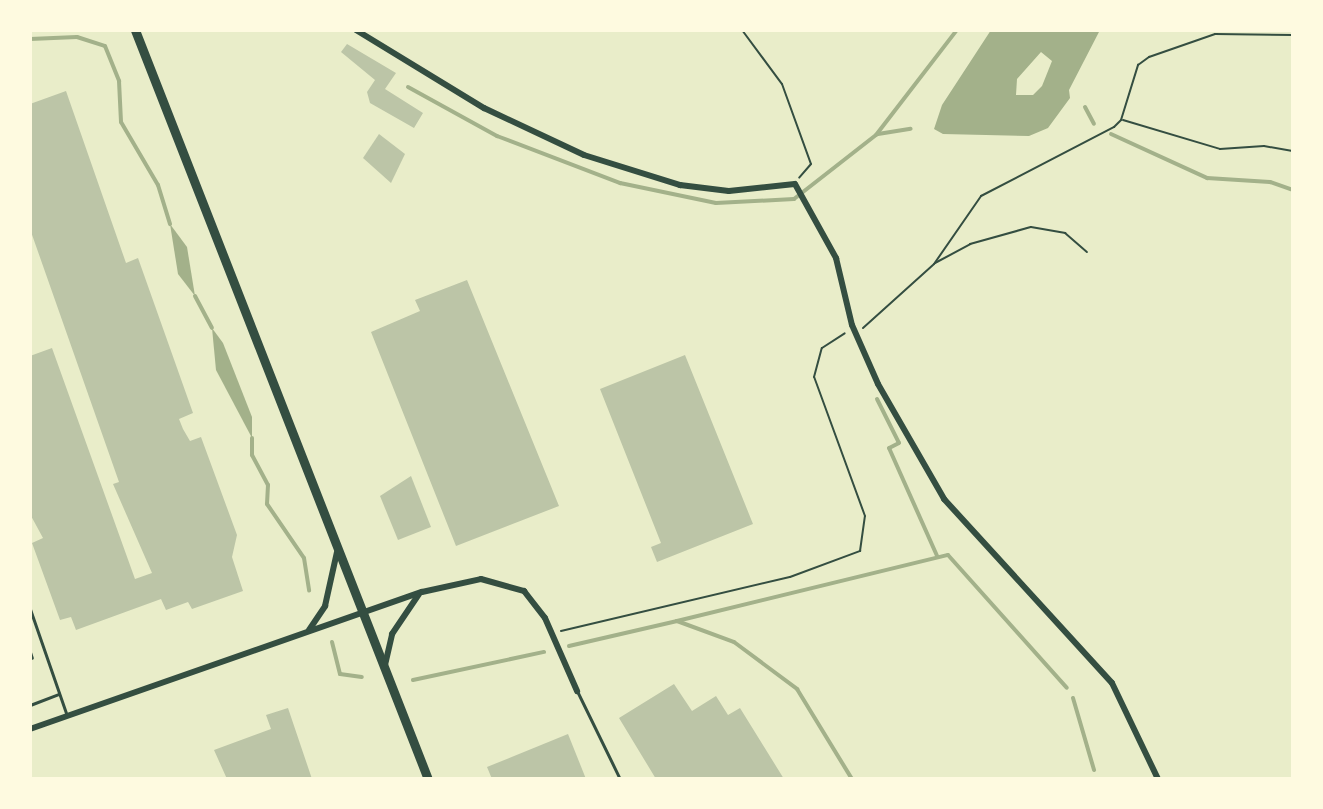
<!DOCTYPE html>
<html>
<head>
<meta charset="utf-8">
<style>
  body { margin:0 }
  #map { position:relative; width:1323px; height:809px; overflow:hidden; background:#e9edc9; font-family:"IBM Plex Sans",sans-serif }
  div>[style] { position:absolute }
  .water>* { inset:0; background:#a3b18a }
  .stream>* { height:4px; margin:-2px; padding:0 2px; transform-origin:2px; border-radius:2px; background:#a3b18a }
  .building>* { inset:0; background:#bcc5a7 }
  .path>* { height:2px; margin:-1px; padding:0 1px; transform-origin:1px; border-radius:1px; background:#344e41 }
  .service>* { height:3px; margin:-1.5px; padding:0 1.5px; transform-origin:1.5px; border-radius:1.5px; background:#344e41 }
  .minor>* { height:6px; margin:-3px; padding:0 3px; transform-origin:3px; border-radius:3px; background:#344e41 }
  .secondary>* { height:9px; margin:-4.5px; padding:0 4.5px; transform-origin:4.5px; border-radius:4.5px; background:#344e41 }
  span { translate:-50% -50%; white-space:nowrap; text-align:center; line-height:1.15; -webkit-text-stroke:6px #fefae0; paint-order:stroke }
  .frame { position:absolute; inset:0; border:32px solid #fefae0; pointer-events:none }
</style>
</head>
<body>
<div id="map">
  <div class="water">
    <i style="clip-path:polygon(evenodd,991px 30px,1100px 30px,1069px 90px,1070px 98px,1048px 128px,1029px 136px,943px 134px,934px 129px,942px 105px,991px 30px,1041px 52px,1052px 61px,1042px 86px,1033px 95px,1016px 95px,1017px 79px,1041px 52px)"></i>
    <i style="clip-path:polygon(170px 224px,187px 247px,195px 296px,178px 274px)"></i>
    <i style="clip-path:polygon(212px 328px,223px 343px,252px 417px,252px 438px,216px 370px)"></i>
  </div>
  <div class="stream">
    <i style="left:30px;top:39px;width:47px;rotate:-2.4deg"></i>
    <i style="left:77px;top:37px;width:29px;rotate:18deg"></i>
    <i style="left:105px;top:46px;width:38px;rotate:68deg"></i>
    <i style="left:119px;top:81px;width:41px;rotate:87.2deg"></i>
    <i style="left:121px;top:122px;width:73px;rotate:59.6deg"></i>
    <i style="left:158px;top:185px;width:41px;rotate:72.9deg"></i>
    <i style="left:408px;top:87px;width:102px;rotate:28.8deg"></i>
    <i style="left:497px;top:136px;width:132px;rotate:20.9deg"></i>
    <i style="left:620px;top:183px;width:98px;rotate:11.8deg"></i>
    <i style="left:716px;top:203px;width:78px;rotate:-2.9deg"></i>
    <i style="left:794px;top:199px;width:104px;rotate:-38deg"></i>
    <i style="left:876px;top:135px;width:133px;rotate:-52.4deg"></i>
    <i style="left:1085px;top:107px;width:19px;rotate:62deg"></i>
    <i style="left:878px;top:134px;width:33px;rotate:-9deg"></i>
    <i style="left:1111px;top:134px;width:106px;rotate:24.6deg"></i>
    <i style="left:1207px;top:178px;width:63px;rotate:3.6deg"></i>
    <i style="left:1270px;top:182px;width:24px;rotate:19deg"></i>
    <i style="left:195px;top:296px;width:36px;rotate:62deg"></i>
    <i style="left:877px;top:399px;width:49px;rotate:63.4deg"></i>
    <i style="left:899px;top:443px;width:11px;rotate:153deg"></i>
    <i style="left:889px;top:448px;width:118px;rotate:66deg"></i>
    <i style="left:252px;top:438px;width:17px;rotate:90deg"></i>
    <i style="left:252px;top:455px;width:34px;rotate:62deg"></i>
    <i style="left:268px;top:485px;width:19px;rotate:93deg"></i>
    <i style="left:267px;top:504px;width:65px;rotate:55.6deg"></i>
    <i style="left:304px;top:558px;width:33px;rotate:81deg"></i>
    <i style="left:677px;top:621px;width:279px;rotate:-13.7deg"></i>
    <i style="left:948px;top:555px;width:178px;rotate:48.2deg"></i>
    <i style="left:332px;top:642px;width:33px;rotate:76deg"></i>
    <i style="left:340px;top:674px;width:22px;rotate:8deg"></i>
    <i style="left:569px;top:646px;width:111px;rotate:-13deg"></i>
    <i style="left:677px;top:621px;width:61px;rotate:20.2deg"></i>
    <i style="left:734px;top:642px;width:79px;rotate:36.7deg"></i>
    <i style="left:797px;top:689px;width:105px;rotate:58.6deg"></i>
    <i style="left:413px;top:680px;width:134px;rotate:-12.1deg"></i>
    <i style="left:1073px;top:698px;width:75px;rotate:73.7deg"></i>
  </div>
  <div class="building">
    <i style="clip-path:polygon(347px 44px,396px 73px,385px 89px,423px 113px,414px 128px,370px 103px,367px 92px,375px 80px,341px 52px)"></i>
    <i style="clip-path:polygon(66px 91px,126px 263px,138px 258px,193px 413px,179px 419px,183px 429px,190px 441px,201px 437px,237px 535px,232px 557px,243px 591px,192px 609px,188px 602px,166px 610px,161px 599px,76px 630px,71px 617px,60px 620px,32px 543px,43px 538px,30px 514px,30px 356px,52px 348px,135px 579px,152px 573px,113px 484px,119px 482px,30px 229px,30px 104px)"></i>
    <i style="clip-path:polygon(379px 134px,405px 154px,391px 183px,363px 158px)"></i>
    <i style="clip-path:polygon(467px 280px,559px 506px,456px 546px,371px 332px,420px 311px,415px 300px)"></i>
    <i style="clip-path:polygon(685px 355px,753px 524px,657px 562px,651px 547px,661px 543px,600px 389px)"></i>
    <i style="clip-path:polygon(411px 476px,431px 527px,398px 540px,380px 496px)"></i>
    <i style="clip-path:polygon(674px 684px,692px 711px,716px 696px,728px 715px,740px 708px,784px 779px,656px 779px,619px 718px)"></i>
    <i style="clip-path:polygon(288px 708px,312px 779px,227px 779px,214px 750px,271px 729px,266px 715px)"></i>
    <i style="clip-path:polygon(568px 734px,586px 779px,492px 779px,487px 767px)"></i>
  </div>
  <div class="path">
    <i style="left:742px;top:30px;width:67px;rotate:53.5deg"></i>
    <i style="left:782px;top:84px;width:85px;rotate:70.1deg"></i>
    <i style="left:811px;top:164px;width:18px;rotate:131deg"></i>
    <i style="left:1123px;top:120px;width:101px;rotate:16.6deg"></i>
    <i style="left:1220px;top:149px;width:44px;rotate:-3.9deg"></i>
    <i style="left:1264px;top:146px;width:29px;rotate:10deg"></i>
    <i style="left:935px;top:263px;width:40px;rotate:-28deg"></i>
    <i style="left:970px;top:244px;width:63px;rotate:-15.6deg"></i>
    <i style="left:1031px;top:227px;width:35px;rotate:10deg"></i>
    <i style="left:1065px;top:233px;width:29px;rotate:41deg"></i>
    <i style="left:863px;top:328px;width:96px;rotate:-42deg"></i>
    <i style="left:934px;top:264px;width:83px;rotate:-55.3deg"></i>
    <i style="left:981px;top:196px;width:150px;rotate:-27.4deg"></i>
    <i style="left:1114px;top:127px;width:10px;rotate:-45deg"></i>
    <i style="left:1121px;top:120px;width:58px;rotate:-72.8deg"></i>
    <i style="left:1138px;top:65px;width:14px;rotate:-36deg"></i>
    <i style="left:1149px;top:57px;width:70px;rotate:-19.2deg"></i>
    <i style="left:1215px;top:34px;width:78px;rotate:0.7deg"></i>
    <i style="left:561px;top:631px;width:235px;rotate:-13.3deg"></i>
    <i style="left:790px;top:577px;width:75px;rotate:-20.4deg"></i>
    <i style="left:860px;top:551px;width:35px;rotate:-82deg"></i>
    <i style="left:865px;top:516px;width:148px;rotate:-110.1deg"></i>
    <i style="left:814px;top:377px;width:30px;rotate:-75deg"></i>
    <i style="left:822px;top:348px;width:27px;rotate:-33deg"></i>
  </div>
  <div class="service">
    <i style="left:30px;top:609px;width:113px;rotate:70.9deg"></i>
    <i style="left:30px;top:652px;width:6px;rotate:72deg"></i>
    <i style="left:578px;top:693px;width:96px;rotate:64deg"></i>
    <i style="left:30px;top:705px;width:31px;rotate:-21deg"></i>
  </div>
  <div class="minor">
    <i style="left:356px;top:30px;width:150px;rotate:31.4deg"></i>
    <i style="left:484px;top:108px;width:110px;rotate:25.2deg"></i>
    <i style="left:584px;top:155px;width:101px;rotate:17.4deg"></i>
    <i style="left:680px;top:185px;width:49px;rotate:7deg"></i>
    <i style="left:729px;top:191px;width:66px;rotate:-6.1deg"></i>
    <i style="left:795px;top:184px;width:85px;rotate:61deg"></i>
    <i style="left:836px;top:258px;width:69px;rotate:76.6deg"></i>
    <i style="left:852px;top:325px;width:64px;rotate:66.2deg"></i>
    <i style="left:878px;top:384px;width:133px;rotate:60.1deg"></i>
    <i style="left:944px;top:499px;width:249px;rotate:47.6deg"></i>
    <i style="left:1112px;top:683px;width:106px;rotate:64.4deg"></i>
    <i style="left:309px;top:630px;width:29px;rotate:-56deg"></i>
    <i style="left:325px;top:606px;width:55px;rotate:-77.5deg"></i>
    <i style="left:385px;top:665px;width:32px;rotate:-77deg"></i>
    <i style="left:392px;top:634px;width:48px;rotate:-56deg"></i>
    <i style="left:30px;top:729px;width:415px;rotate:-19.3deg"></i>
    <i style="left:422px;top:592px;width:60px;rotate:-12.4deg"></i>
    <i style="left:481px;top:579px;width:45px;rotate:15.6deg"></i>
    <i style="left:524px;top:591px;width:34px;rotate:52deg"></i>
    <i style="left:545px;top:618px;width:80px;rotate:66.3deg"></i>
  </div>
  <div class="secondary">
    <i style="left:135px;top:30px;width:804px;rotate:68.64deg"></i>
  </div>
  <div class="frame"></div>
</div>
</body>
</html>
